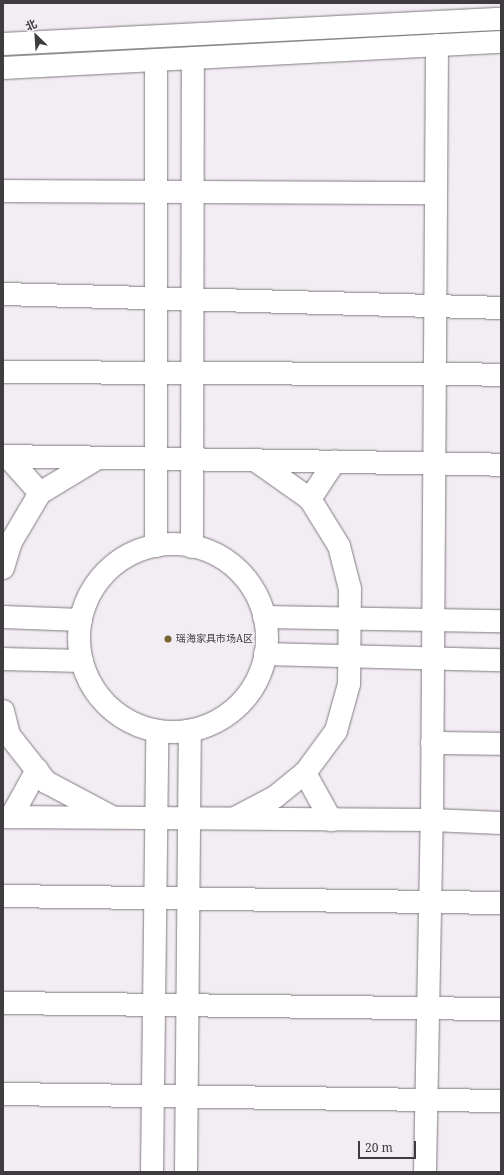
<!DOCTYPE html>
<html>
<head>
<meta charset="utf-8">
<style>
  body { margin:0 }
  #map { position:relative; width:504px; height:1175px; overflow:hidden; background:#f2ecf3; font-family:"Noto Serif","Noto Sans SC",serif }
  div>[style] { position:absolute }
  .roads { filter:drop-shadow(0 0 1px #807b81) drop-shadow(0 0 1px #807b81) }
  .minor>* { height:22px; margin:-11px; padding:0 11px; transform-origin:11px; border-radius:11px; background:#fff }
  .minor>.ring { margin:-11px; padding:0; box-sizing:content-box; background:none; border:22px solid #fff; border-radius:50% }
  .dots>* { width:11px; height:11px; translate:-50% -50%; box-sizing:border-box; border:2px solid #f2ecf3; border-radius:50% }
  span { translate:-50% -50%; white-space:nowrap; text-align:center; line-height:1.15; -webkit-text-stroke:4px #f2ecf3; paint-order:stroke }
  .poi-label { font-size:10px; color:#3e3c3e }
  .left { translate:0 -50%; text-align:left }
  .frame { position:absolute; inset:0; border:4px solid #3e3c3e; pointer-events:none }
  .north { position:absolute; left:16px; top:16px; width:40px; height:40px; -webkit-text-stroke:3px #f2ecf3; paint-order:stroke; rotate:335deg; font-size:11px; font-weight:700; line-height:16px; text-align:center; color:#3e3c3e }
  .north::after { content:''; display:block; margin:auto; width:14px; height:18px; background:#3e3c3e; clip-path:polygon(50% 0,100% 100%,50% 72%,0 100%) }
  .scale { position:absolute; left:358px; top:1141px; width:58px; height:18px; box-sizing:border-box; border:2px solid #3e3c3e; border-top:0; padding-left:5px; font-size:12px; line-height:14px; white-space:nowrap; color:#3e3c3e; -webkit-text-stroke:3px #f2ecf3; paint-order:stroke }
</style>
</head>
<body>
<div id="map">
  <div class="roads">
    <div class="minor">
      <i style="left:3px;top:44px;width:499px;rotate:-2.9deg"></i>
      <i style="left:3px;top:68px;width:499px;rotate:-3deg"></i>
      <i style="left:3px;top:191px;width:433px;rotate:0.3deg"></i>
      <i style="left:3px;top:294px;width:498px;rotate:1.6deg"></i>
      <i style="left:3px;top:372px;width:498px;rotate:0.3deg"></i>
      <i style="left:3px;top:456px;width:498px;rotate:1deg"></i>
      <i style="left:7px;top:456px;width:50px;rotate:48.3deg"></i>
      <i style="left:310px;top:499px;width:45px;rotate:-56.7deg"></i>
      <i class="ring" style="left:79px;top:544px;width:166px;height:166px"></i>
      <i style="left:156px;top:546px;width:486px;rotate:-90deg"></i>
      <i style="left:192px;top:547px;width:489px;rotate:-89.9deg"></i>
      <i style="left:3px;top:568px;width:27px;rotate:-73deg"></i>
      <i style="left:11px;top:542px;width:57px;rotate:-59.4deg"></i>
      <i style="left:40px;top:493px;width:68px;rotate:-31.1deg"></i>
      <i style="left:3px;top:617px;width:78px;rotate:2.2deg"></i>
      <i style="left:264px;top:617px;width:237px;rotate:1deg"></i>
      <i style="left:265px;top:654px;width:236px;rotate:1.5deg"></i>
      <i style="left:3px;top:659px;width:79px;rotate:1.5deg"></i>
      <i style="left:3px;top:711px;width:25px;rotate:76deg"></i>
      <i style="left:9px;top:735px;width:60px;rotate:51.8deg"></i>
      <i style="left:46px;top:782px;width:72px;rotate:28deg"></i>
      <i style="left:432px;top:743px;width:69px;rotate:0.8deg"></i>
      <i style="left:305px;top:773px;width:54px;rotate:61deg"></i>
      <i style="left:3px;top:817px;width:429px;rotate:0.4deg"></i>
      <i style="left:432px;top:820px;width:69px;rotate:2.5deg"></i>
      <i style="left:11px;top:817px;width:54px;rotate:-61deg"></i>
      <i style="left:237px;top:817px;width:43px;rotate:-27.8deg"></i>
      <i style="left:275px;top:797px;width:38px;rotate:-39deg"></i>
      <i style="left:305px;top:773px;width:52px;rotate:-53.6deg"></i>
      <i style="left:336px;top:731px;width:49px;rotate:-74.5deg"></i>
      <i style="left:349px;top:684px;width:95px;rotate:-89.4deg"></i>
      <i style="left:350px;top:589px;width:44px;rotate:-104.3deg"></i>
      <i style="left:339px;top:546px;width:55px;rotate:-121.7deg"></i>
      <i style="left:310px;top:499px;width:67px;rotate:-144.7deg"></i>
      <i style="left:3px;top:896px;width:498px;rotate:0.8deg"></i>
      <i style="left:3px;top:1003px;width:498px;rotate:0.7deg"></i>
      <i style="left:3px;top:1094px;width:498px;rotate:0.8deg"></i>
      <i style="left:152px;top:1172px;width:440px;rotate:-89.3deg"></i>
      <i style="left:186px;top:1172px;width:441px;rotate:-89.5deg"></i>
      <i style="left:425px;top:1172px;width:352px;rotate:-88.9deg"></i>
      <i style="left:432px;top:820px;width:775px;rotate:-89.63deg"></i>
    </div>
  </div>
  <div class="dots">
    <i style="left:168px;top:639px;background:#776432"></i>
  </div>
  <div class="poi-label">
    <span class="left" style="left:176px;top:639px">瑶海家具市场A区</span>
  </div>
  <div class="frame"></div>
  <div class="north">北</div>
  <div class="scale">20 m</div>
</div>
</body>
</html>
